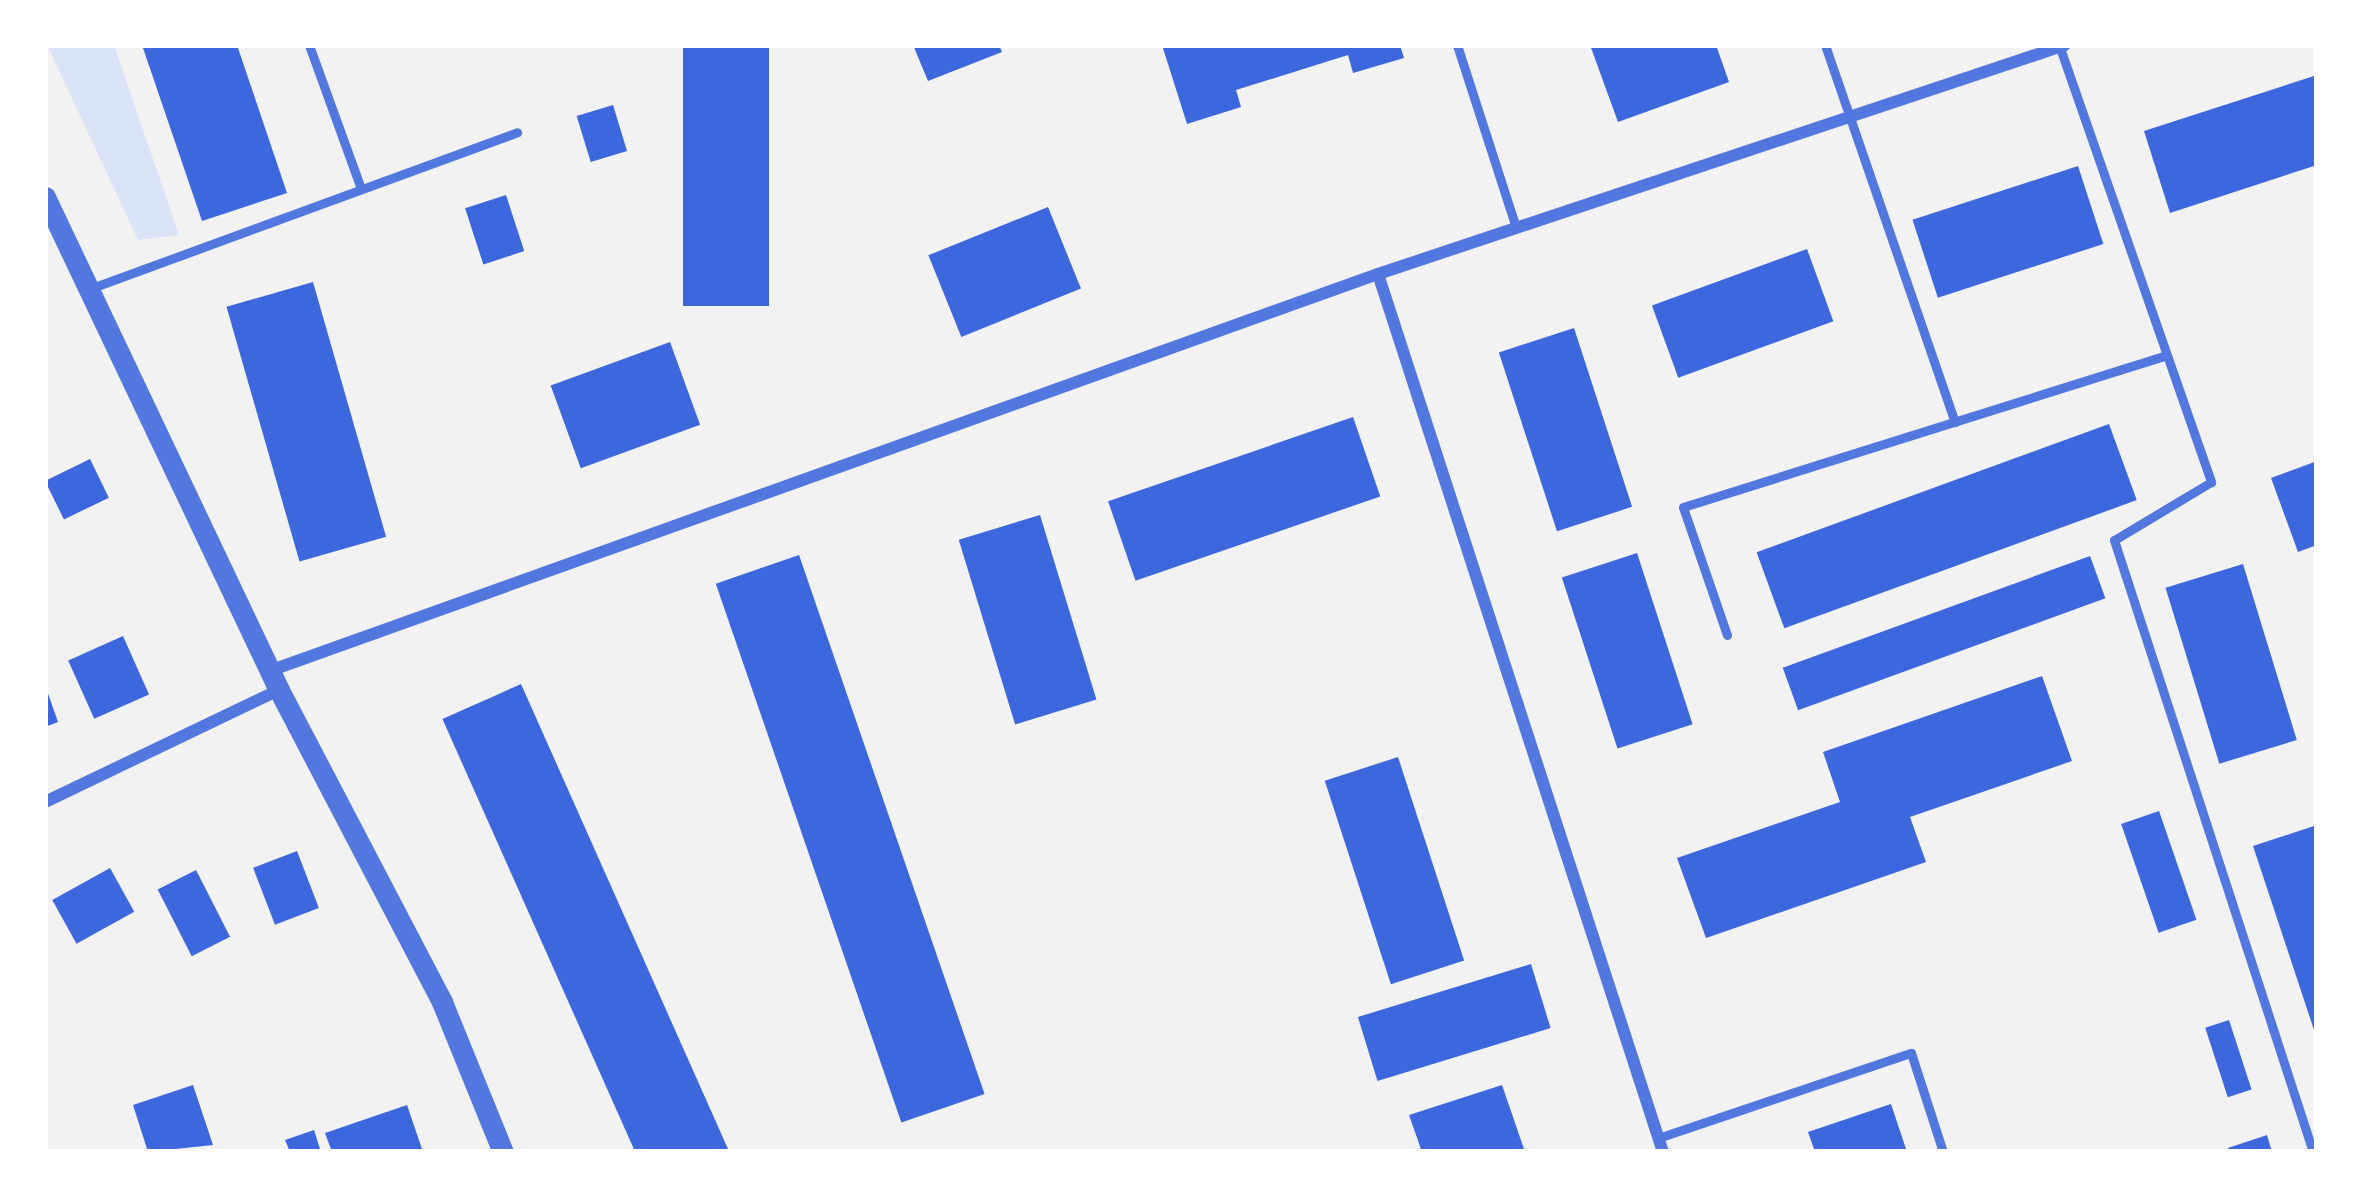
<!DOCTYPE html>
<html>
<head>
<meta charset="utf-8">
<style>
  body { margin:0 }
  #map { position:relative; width:2362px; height:1197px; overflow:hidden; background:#f2f2f2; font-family:"PT Serif",serif }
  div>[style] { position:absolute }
  .green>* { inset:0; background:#dbe4f7 }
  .building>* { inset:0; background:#3d67dc; transform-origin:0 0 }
  .service>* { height:9px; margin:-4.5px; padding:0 4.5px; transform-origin:4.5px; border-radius:4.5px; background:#5277de }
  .minor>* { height:12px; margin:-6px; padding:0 6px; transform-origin:6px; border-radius:6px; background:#5277de }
  .tertiary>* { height:21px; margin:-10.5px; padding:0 10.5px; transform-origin:10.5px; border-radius:10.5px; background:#5277de }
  span { translate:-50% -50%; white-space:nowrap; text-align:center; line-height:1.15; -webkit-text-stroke:12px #fff; paint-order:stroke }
  .frame { position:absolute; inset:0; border:48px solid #fff; pointer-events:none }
</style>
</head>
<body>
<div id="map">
  <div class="green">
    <i style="clip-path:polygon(47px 45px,114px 45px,179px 235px,138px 240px)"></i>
  </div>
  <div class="building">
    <i style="clip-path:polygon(142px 45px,237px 45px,287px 193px,202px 221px)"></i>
    <i style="left:683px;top:45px;width:86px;height:261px"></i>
    <i style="clip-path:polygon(913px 45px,999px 45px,1002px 52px,928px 81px)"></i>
    <i style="clip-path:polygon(1162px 45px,1400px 45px,1404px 58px,1353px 73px,1348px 55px,1236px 90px,1241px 107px,1187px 124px)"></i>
    <i style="clip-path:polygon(1590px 45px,1716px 45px,1729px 82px,1618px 122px)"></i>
    <i style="clip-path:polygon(2317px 75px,2317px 165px,2170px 213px,2144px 131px)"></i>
    <i style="left:613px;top:105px;width:48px;height:38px;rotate:73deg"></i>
    <i style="left:2078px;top:166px;width:82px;height:174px;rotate:72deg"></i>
    <i style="left:506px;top:195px;width:59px;height:43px;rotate:72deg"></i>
    <i style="left:1048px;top:207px;width:88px;height:129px;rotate:68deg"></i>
    <i style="left:1807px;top:249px;width:77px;height:165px;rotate:70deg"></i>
    <i style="left:313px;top:282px;width:265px;height:90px;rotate:74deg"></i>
    <i style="left:1574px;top:328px;width:188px;height:79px;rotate:72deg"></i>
    <i style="left:670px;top:342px;width:88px;height:127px;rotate:70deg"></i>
    <i style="left:1353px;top:417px;width:84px;height:259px;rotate:71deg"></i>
    <i style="left:2109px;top:424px;width:81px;height:375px;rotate:70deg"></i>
    <i style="left:90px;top:459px;width:43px;height:50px;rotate:64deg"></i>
    <i style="clip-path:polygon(2317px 461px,2317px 545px,2298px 552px,2271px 478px)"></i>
    <i style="left:1040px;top:515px;width:193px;height:85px;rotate:73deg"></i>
    <i style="left:1637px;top:553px;width:180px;height:79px;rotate:72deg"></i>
    <i style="left:799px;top:555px;width:570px;height:88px;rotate:71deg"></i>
    <i style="left:2090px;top:556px;width:45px;height:327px;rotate:70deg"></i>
    <i style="left:2243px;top:564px;width:184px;height:81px;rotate:73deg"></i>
    <i style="left:123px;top:636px;width:64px;height:60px;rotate:66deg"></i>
    <i style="clip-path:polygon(2042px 676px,2072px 761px,1910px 817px,1926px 862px,1706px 938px,1677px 858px,1840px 802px,1823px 752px)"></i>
    <i style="left:521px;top:684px;width:512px;height:86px;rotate:66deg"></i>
    <i style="clip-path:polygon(45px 685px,58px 722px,45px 727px)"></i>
    <i style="left:1398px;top:757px;width:214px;height:77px;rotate:72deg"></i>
    <i style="left:2159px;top:811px;width:115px;height:40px;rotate:71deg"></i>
    <i style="clip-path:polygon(2317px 825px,2317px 1036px,2316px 1036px,2253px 846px)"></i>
    <i style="left:297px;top:851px;width:61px;height:47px;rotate:69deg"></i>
    <i style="left:110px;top:868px;width:50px;height:66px;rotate:61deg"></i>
    <i style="left:196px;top:870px;width:75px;height:43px;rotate:63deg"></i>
    <i style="left:1531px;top:964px;width:67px;height:181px;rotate:73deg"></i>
    <i style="left:2229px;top:1020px;width:73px;height:25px;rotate:72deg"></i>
    <i style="clip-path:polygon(193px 1085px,213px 1145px,148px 1152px,133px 1105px)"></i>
    <i style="clip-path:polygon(1502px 1085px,1525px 1152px,1422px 1152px,1409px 1115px)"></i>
    <i style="clip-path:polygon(1891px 1104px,1907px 1152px,1815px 1152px,1808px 1132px)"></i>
    <i style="clip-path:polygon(407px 1105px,423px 1152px,332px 1152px,325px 1133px)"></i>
    <i style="clip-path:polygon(314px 1130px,321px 1152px,290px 1152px,285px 1140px)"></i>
    <i style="clip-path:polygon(2267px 1135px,2272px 1152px,2229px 1152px,2228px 1148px)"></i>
  </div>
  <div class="service">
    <i style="left:309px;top:45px;width:153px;rotate:70.1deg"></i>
    <i style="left:1457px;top:45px;width:192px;rotate:72.1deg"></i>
    <i style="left:1825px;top:45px;width:399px;rotate:71deg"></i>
    <i style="left:2059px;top:45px;width:463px;rotate:70.8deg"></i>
    <i style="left:2211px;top:482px;width:113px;rotate:149.1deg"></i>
    <i style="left:2114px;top:540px;width:644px;rotate:71.99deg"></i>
    <i style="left:89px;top:289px;width:456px;rotate:-20.1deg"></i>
    <i style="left:1727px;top:635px;width:135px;rotate:-109deg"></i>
    <i style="left:1683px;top:507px;width:507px;rotate:-17.43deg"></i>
    <i style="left:1658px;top:1138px;width:267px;rotate:-18.6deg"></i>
    <i style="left:1911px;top:1053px;width:104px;rotate:72.1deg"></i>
  </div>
  <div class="minor">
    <i style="left:1378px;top:274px;width:923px;rotate:72.02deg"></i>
    <i style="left:272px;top:670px;width:1175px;rotate:-19.7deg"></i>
    <i style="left:1378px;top:274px;width:724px;rotate:-18.43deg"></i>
    <i style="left:45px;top:802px;width:259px;rotate:-25.6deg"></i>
  </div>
  <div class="tertiary">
    <i style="left:45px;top:197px;width:546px;rotate:64.61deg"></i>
    <i style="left:279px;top:690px;width:352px;rotate:62.4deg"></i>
    <i style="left:442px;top:1002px;width:162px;rotate:67.9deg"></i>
  </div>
  <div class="frame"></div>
</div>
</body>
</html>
